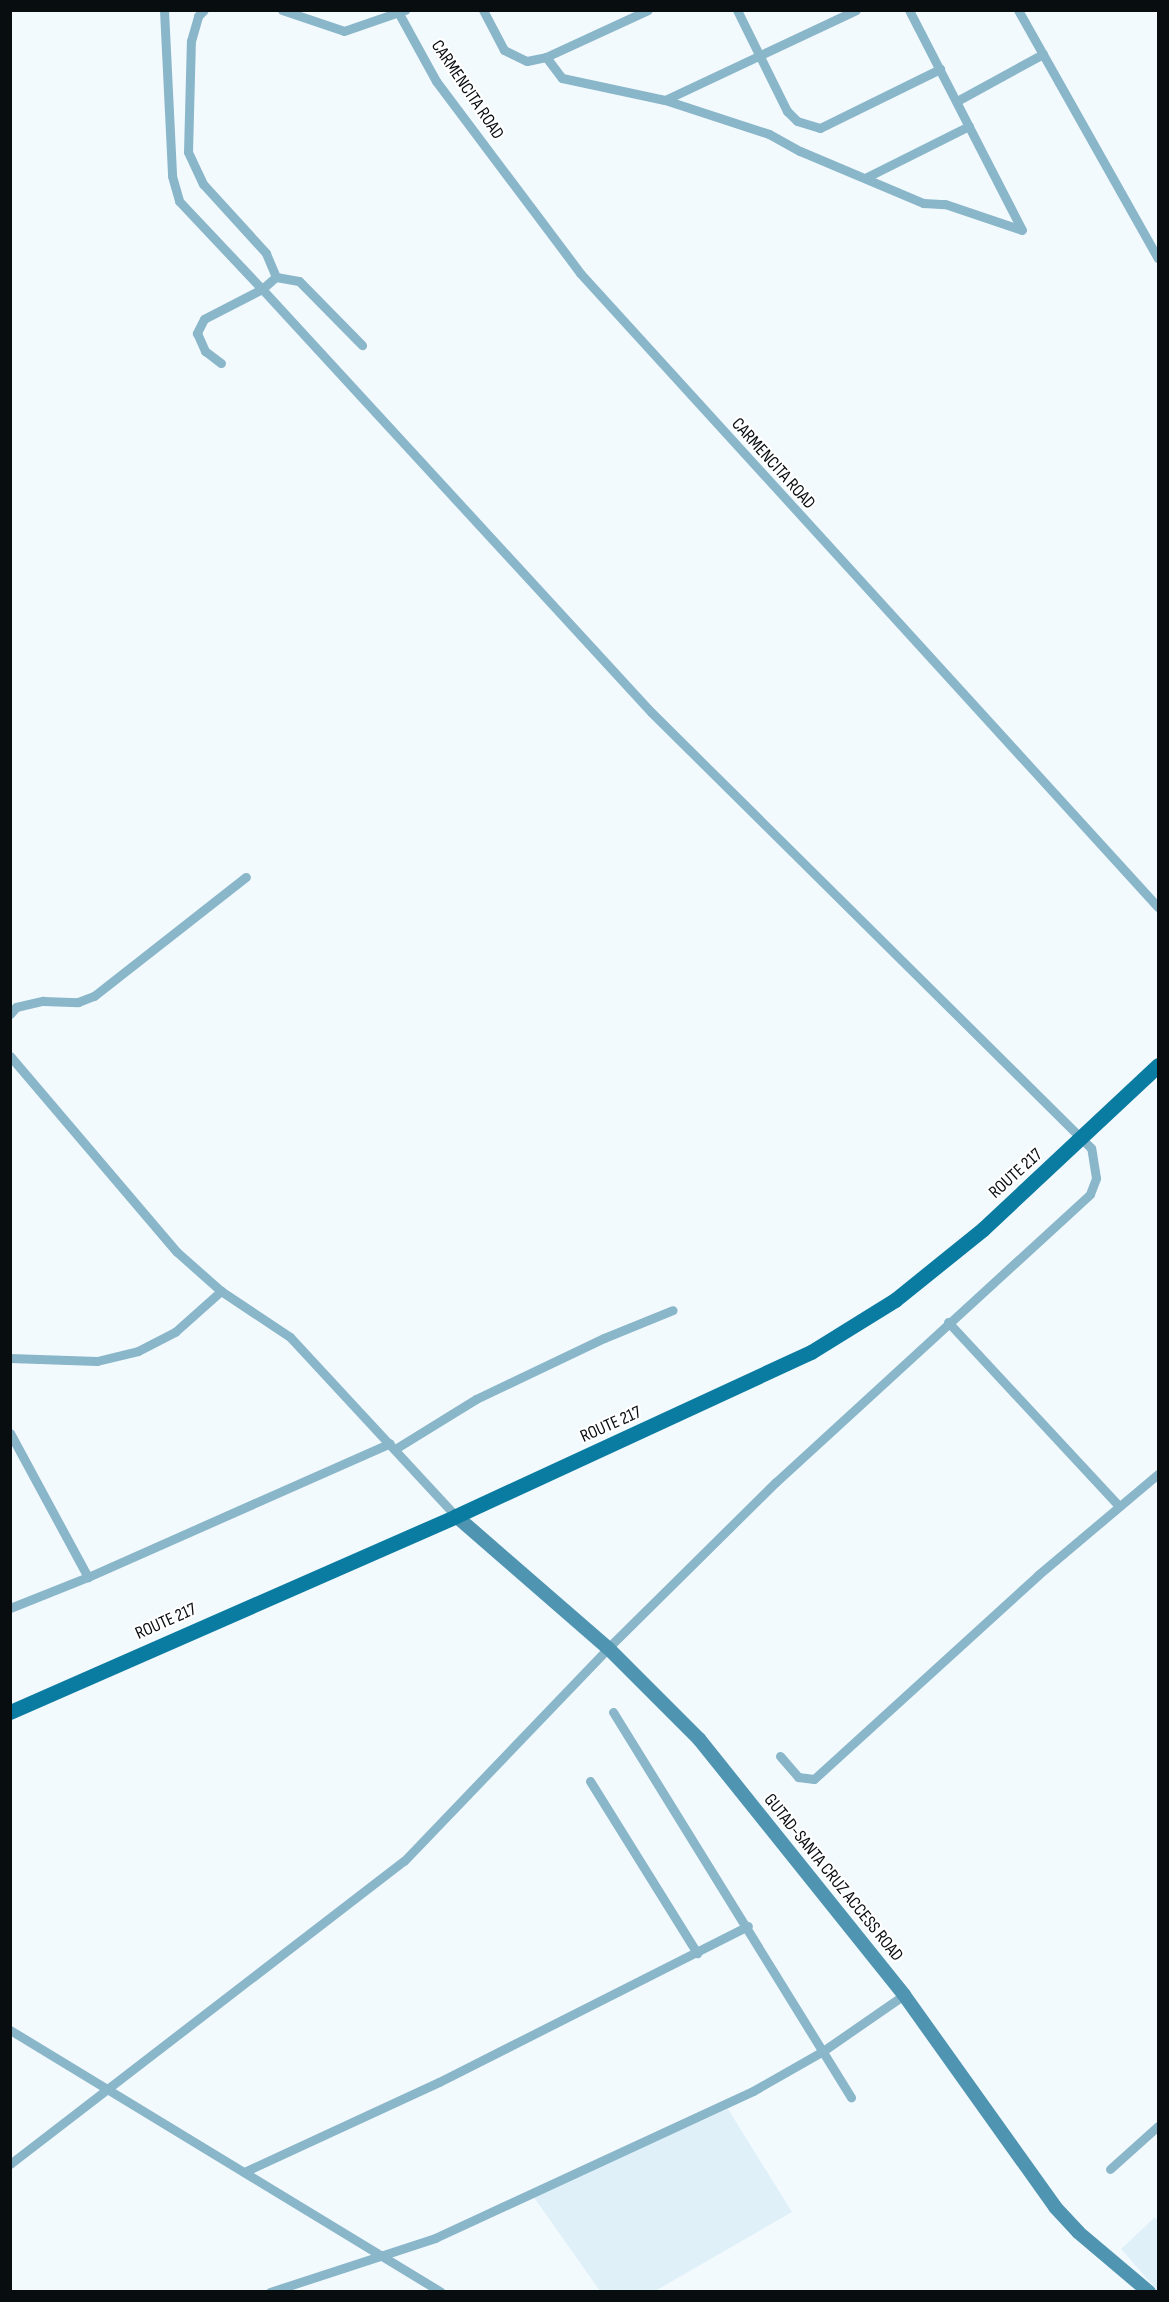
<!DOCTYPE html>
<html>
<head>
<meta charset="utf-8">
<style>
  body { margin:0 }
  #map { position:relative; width:1169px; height:2302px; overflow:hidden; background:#f2fafe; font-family:"Sofia Sans Condensed",sans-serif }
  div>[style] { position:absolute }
  .built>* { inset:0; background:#dff0f8 }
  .street>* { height:9px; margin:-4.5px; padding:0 4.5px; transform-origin:4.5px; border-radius:4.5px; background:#8ab6ca }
  .secondary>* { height:14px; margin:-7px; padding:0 7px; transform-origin:7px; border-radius:7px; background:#4f95b2 }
  .primary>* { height:15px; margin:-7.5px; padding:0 7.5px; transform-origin:7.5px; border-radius:7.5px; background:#0b7ca1 }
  span { translate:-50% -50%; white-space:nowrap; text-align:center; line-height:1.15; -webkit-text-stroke:4.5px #fff; paint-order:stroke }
  .street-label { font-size:18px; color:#080d0f }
  .frame { position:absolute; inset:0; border:12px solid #080d0f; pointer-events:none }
</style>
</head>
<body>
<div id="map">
  <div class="built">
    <i style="clip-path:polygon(728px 2109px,792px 2212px,655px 2291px,600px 2291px,533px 2196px)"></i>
    <i style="clip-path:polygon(1155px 2217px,1158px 2221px,1158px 2291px,1121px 2249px)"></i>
  </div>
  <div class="street">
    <i style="left:164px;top:10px;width:166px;rotate:87.2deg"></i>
    <i style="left:172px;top:176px;width:26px;rotate:74deg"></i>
    <i style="left:179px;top:201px;width:121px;rotate:46.7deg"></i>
    <i style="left:262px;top:289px;width:65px;rotate:152.7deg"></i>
    <i style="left:204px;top:319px;width:16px;rotate:117deg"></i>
    <i style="left:197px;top:333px;width:20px;rotate:66deg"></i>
    <i style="left:205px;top:351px;width:20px;rotate:37deg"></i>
    <i style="left:282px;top:10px;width:65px;rotate:18.7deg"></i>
    <i style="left:344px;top:31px;width:65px;rotate:-19deg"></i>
    <i style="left:397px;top:10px;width:81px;rotate:61.2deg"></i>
    <i style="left:436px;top:81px;width:240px;rotate:53.1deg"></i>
    <i style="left:580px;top:273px;width:858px;rotate:47.65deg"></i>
    <i style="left:483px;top:10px;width:45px;rotate:62.3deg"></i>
    <i style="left:504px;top:50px;width:25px;rotate:26deg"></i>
    <i style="left:527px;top:61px;width:19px;rotate:-12deg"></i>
    <i style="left:546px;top:57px;width:112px;rotate:-24.7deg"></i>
    <i style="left:737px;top:10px;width:113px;rotate:63.7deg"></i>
    <i style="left:787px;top:111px;width:14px;rotate:45deg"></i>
    <i style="left:797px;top:121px;width:24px;rotate:17deg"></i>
    <i style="left:820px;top:128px;width:134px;rotate:-26.2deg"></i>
    <i style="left:909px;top:10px;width:247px;rotate:62.8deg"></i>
    <i style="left:1018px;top:10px;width:285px;rotate:60.6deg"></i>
    <i style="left:546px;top:57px;width:26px;rotate:53deg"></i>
    <i style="left:562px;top:78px;width:105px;rotate:12.1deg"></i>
    <i style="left:665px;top:100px;width:109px;rotate:18.1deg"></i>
    <i style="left:769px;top:134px;width:35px;rotate:29deg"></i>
    <i style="left:800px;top:151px;width:134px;rotate:22.9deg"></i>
    <i style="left:923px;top:203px;width:22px;rotate:3deg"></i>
    <i style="left:945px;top:204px;width:81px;rotate:18.7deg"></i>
    <i style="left:665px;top:100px;width:211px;rotate:-25.2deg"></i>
    <i style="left:957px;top:101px;width:98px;rotate:-28.7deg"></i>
    <i style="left:867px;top:177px;width:114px;rotate:-26.6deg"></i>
    <i style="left:276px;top:277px;width:23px;rotate:10deg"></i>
    <i style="left:299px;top:281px;width:90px;rotate:45.5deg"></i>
    <i style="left:10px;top:1014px;width:9px;rotate:-49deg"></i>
    <i style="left:16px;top:1007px;width:28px;rotate:-13deg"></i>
    <i style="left:43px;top:1001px;width:35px;rotate:2deg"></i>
    <i style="left:78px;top:1002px;width:17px;rotate:-21deg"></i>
    <i style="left:94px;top:996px;width:193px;rotate:-38.1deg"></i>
    <i style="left:10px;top:1056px;width:257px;rotate:49.6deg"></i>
    <i style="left:177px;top:1252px;width:59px;rotate:41.6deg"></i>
    <i style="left:221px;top:1291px;width:83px;rotate:33.7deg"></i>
    <i style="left:290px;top:1337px;width:244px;rotate:47.2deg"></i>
    <i style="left:948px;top:1322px;width:251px;rotate:47.1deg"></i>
    <i style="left:10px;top:1358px;width:87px;rotate:2deg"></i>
    <i style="left:97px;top:1361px;width:42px;rotate:-13.7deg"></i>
    <i style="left:138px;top:1351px;width:42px;rotate:-27.2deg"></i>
    <i style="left:175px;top:1332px;width:62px;rotate:-41.7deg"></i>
    <i style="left:10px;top:1433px;width:164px;rotate:61.6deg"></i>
    <i style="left:395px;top:1449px;width:95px;rotate:-31.7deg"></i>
    <i style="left:476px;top:1399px;width:142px;rotate:-25.5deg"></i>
    <i style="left:604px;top:1338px;width:74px;rotate:-22.1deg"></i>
    <i style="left:10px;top:1608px;width:84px;rotate:-21.7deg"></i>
    <i style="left:88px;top:1577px;width:330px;rotate:-23.9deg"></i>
    <i style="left:613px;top:1712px;width:453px;rotate:58.3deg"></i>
    <i style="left:780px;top:1756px;width:28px;rotate:49deg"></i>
    <i style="left:798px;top:1777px;width:16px;rotate:7deg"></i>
    <i style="left:814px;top:1779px;width:303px;rotate:-42.3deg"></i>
    <i style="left:1038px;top:1575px;width:157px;rotate:-40.1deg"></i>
    <i style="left:590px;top:1781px;width:203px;rotate:58.1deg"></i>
    <i style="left:10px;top:2030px;width:504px;rotate:31.29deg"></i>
    <i style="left:10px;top:2164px;width:497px;rotate:-37.6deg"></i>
    <i style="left:404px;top:1861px;width:295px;rotate:-46.2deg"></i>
    <i style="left:608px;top:1648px;width:236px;rotate:-44.7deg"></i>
    <i style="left:776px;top:1482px;width:426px;rotate:-42.5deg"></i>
    <i style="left:1090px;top:1194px;width:17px;rotate:-69deg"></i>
    <i style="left:1096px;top:1178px;width:30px;rotate:-99deg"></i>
    <i style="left:1091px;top:1148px;width:619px;rotate:-135.26deg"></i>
    <i style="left:651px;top:712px;width:575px;rotate:-132.6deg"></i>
    <i style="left:262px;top:289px;width:18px;rotate:-41deg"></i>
    <i style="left:276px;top:277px;width:26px;rotate:-113deg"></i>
    <i style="left:266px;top:253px;width:93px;rotate:-132.4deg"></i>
    <i style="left:203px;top:184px;width:35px;rotate:-115deg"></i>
    <i style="left:188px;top:152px;width:111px;rotate:-88.5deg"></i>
    <i style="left:191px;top:41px;width:26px;rotate:-74deg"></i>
    <i style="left:198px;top:16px;width:8px;rotate:-45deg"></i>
    <i style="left:1110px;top:2169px;width:64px;rotate:-41.9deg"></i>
    <i style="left:244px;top:2172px;width:215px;rotate:-24.8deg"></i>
    <i style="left:439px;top:2082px;width:346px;rotate:-26.8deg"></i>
    <i style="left:270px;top:2292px;width:174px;rotate:-18.1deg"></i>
    <i style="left:435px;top:2238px;width:350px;rotate:-24.8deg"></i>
    <i style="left:753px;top:2091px;width:81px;rotate:-29.7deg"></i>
    <i style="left:823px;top:2051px;width:98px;rotate:-34.7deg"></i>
  </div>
  <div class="secondary">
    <i style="left:456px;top:1516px;width:201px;rotate:41deg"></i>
    <i style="left:608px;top:1648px;width:129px;rotate:45deg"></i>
    <i style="left:699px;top:1739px;width:328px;rotate:51.3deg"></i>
    <i style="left:904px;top:1995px;width:260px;rotate:54.5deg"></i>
    <i style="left:1055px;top:2207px;width:34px;rotate:47deg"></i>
    <i style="left:1078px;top:2232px;width:93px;rotate:40.2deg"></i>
  </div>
  <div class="primary">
    <i style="left:10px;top:1712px;width:487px;rotate:-23.7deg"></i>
    <i style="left:456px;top:1516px;width:391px;rotate:-24.8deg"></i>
    <i style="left:811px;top:1352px;width:99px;rotate:-31.8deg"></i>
    <i style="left:895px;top:1300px;width:113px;rotate:-38.9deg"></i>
    <i style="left:983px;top:1229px;width:240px;rotate:-43.1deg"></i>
  </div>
  <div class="street-label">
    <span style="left:467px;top:90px;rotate:56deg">CARMENCITA ROAD</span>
    <span style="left:773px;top:464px;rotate:48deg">CARMENCITA ROAD</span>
    <span style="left:1016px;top:1174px;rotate:-42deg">ROUTE 217</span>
    <span style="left:611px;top:1425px;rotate:-24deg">ROUTE 217</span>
    <span style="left:166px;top:1622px;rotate:-24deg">ROUTE 217</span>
    <span style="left:833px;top:1878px;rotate:51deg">GUTAD-SANTA CRUZ ACCESS ROAD</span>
  </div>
  <div class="frame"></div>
</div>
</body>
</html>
